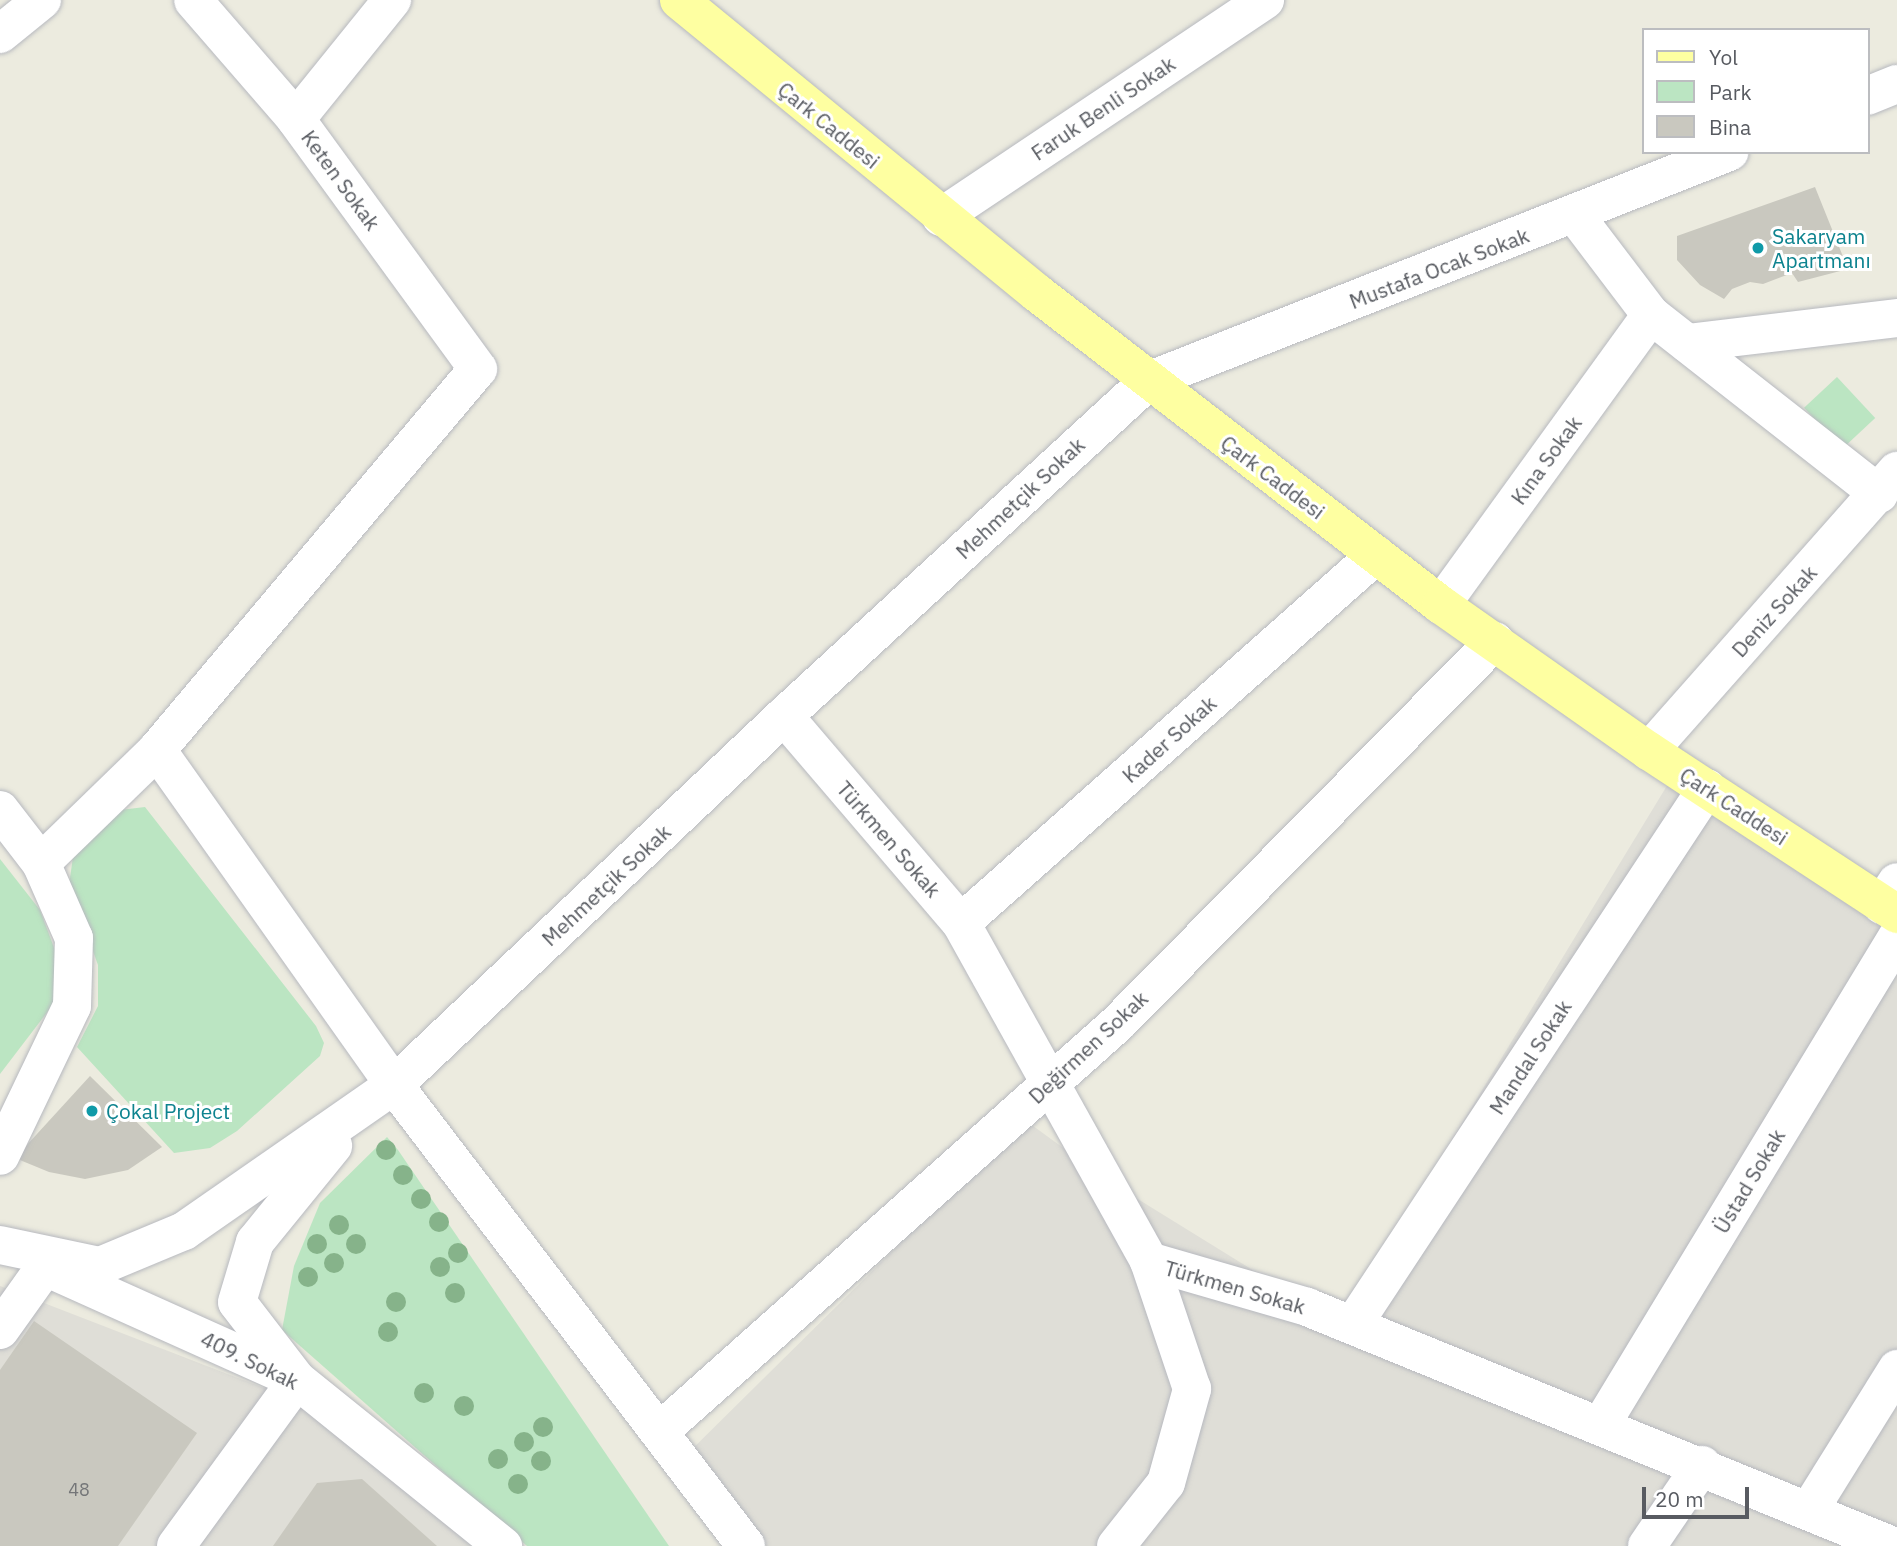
<!DOCTYPE html>
<html>
<head>
<meta charset="utf-8">
<style>
  body { margin:0 }
  #map { position:relative; width:1897px; height:1546px; overflow:hidden; background:#ecebdf; font-family:"IBM Plex Sans",sans-serif }
  div>[style] { position:absolute }
  .industrial>* { inset:0; background:#dfded7 }
  .green>* { inset:0; background:#bbe5c2; transform-origin:0 0 }
  .building>* { inset:0; background:#c9c8bf }
  .roads { filter:drop-shadow(0 0 2px #b7b9bf) drop-shadow(0 0 2px #b7b9bf) }
  .minor>* { height:38px; margin:-19px; padding:0 19px; transform-origin:19px; border-radius:19px; background:#fff }
  .major>* { height:38px; margin:-19px; padding:0 19px; transform-origin:19px; border-radius:19px; background:#feffa1 }
  .trees>* { width:20px; height:20px; margin:-10px; border-radius:50%; background:#86b38a }
  .dots>* { width:19px; height:19px; translate:-50% -50%; box-sizing:border-box; border:4px solid #fff; border-radius:50% }
  span { translate:-50% -50%; white-space:nowrap; text-align:center; line-height:1.15; -webkit-text-stroke:6px #fff; paint-order:stroke }
  .number-label { font-size:18px; color:#747678 }
  .number-label span { -webkit-text-stroke-width:0 }
  .street-label { font-size:21px; color:#585b61 }
  .culture-label { font-size:21px; color:#0d838f }
  .left { translate:0 -50%; text-align:left }
  .legend { position:absolute; left:1642px; top:28px; width:228px; height:126px; box-sizing:border-box; background:#fff; border:2px solid #bcbdc0; margin:0; padding:9px 12px; list-style:none; font-size:21px; color:#585b61 }
  .legend li { display:flex; align-items:center; gap:14px; height:35px }
  .legend b { width:35px; border:2px solid #bcbdc0 }
  .scale { position:absolute; left:1642px; top:1487px; width:107px; height:32px; box-sizing:border-box; border:4px solid #585b61; border-top:0; padding-left:9px; font-size:21px; line-height:24px; white-space:nowrap; color:#585b61; -webkit-text-stroke:5px #fff; paint-order:stroke }
</style>
</head>
<body>
<div id="map">
  <div class="industrial">
    <i style="clip-path:polygon(1668px 784px,1897px 936px,1897px 1546px,738px 1546px,673px 1468px,1025px 1120px,1107px 1180px,1340px 1324px)"></i>
    <i style="clip-path:polygon(0 1286px,370px 1429px,502px 1546px,0 1546px)"></i>
  </div>
  <div class="green">
    <i style="left:1837px;top:377px;width:56px;height:45px;rotate:47deg"></i>
    <i style="clip-path:polygon(145px 807px,316px 1026px,324px 1043px,320px 1056px,237px 1131px,210px 1148px,174px 1153px,77px 1047px,98px 1006px,98px 965px,69px 885px,73px 857px,120px 810px)"></i>
    <i style="clip-path:polygon(0 859px,40px 910px,56px 953px,55px 1002px,0 1074px)"></i>
    <i style="clip-path:polygon(387px 1137px,398px 1150px,669px 1546px,527px 1546px,282px 1330px,294px 1266px,320px 1203px)"></i>
  </div>
  <div class="building">
    <i style="clip-path:polygon(1815px 187px,1848px 269px,1798px 282px,1792px 273px,1763px 284px,1750px 282px,1732px 289px,1724px 299px,1700px 285px,1677px 260px,1677px 236px)"></i>
    <i style="clip-path:polygon(90px 1076px,162px 1147px,128px 1170px,85px 1179px,49px 1172px,15px 1158px)"></i>
    <i style="clip-path:polygon(34px 1321px,197px 1433px,118px 1546px,0 1546px,0 1370px)"></i>
    <i style="clip-path:polygon(362px 1479px,437px 1546px,273px 1546px,317px 1483px)"></i>
  </div>
  <div class="roads">
    <div class="minor">
      <i style="left:0;top:34px;width:54px;rotate:-39deg"></i>
      <i style="left:1867px;top:96px;width:32px;rotate:-22deg"></i>
      <i style="left:296px;top:119px;width:153px;rotate:-51.1deg"></i>
      <i style="left:1575px;top:215px;width:126px;rotate:52.8deg"></i>
      <i style="left:1651px;top:315px;width:290px;rotate:38.1deg"></i>
      <i style="left:941px;top:217px;width:390px;rotate:-33.8deg"></i>
      <i style="left:1687px;top:343px;width:211px;rotate:-6.8deg"></i>
      <i style="left:1441px;top:605px;width:358px;rotate:-54.1deg"></i>
      <i style="left:784px;top:716px;width:272px;rotate:49.5deg"></i>
      <i style="left:961px;top:923px;width:387px;rotate:60.9deg"></i>
      <i style="left:1149px;top:1261px;width:165px;rotate:16.2deg"></i>
      <i style="left:1307px;top:1307px;width:633px;rotate:22.19deg"></i>
      <i style="left:157px;top:750px;width:410px;rotate:54.7deg"></i>
      <i style="left:394px;top:1085px;width:580px;rotate:52.64deg"></i>
      <i style="left:1649px;top:751px;width:374px;rotate:-48.5deg"></i>
      <i style="left:0;top:810px;width:67px;rotate:52.3deg"></i>
      <i style="left:41px;top:863px;width:82px;rotate:66.3deg"></i>
      <i style="left:74px;top:938px;width:68px;rotate:91.7deg"></i>
      <i style="left:72px;top:1006px;width:166px;rotate:115.6deg"></i>
      <i style="left:41px;top:863px;width:162px;rotate:-44.2deg"></i>
      <i style="left:157px;top:750px;width:498px;rotate:-49.9deg"></i>
      <i style="left:478px;top:369px;width:309px;rotate:-126.1deg"></i>
      <i style="left:296px;top:119px;width:157px;rotate:-130.9deg"></i>
      <i style="left:1882px;top:905px;width:27px;rotate:-57deg"></i>
      <i style="left:961px;top:923px;width:555px;rotate:-41.56deg"></i>
      <i style="left:0;top:1245px;width:102px;rotate:11.9deg"></i>
      <i style="left:100px;top:1266px;width:91px;rotate:-22.6deg"></i>
      <i style="left:184px;top:1231px;width:256px;rotate:-34.8deg"></i>
      <i style="left:394px;top:1085px;width:537px;rotate:-43.42deg"></i>
      <i style="left:784px;top:716px;width:495px;rotate:-42.6deg"></i>
      <i style="left:1148px;top:381px;width:625px;rotate:-21.51deg"></i>
      <i style="left:54px;top:1271px;width:266px;rotate:24.2deg"></i>
      <i style="left:297px;top:1380px;width:265px;rotate:38.9deg"></i>
      <i style="left:1353px;top:1325px;width:643px;rotate:-56.61deg"></i>
      <i style="left:0;top:1330px;width:77px;rotate:-54.5deg"></i>
      <i style="left:1601px;top:1425px;width:571px;rotate:-58.76deg"></i>
      <i style="left:659px;top:1432px;width:613px;rotate:-41.7deg"></i>
      <i style="left:1117px;top:1024px;width:538px;rotate:-45.38deg"></i>
      <i style="left:1810px;top:1509px;width:165px;rotate:-58.1deg"></i>
      <i style="left:176px;top:1546px;width:205px;rotate:-53.9deg"></i>
      <i style="left:297px;top:1380px;width:98px;rotate:-127.6deg"></i>
      <i style="left:237px;top:1302px;width:63px;rotate:-73.3deg"></i>
      <i style="left:255px;top:1242px;width:124px;rotate:-50.9deg"></i>
      <i style="left:1116px;top:1546px;width:80px;rotate:-51.6deg"></i>
      <i style="left:1166px;top:1483px;width:98px;rotate:-74.5deg"></i>
      <i style="left:1192px;top:1389px;width:135px;rotate:-108.6deg"></i>
      <i style="left:1647px;top:1546px;width:98px;rotate:-55.8deg"></i>
    </div>
    <div class="major">
      <i style="left:679px;top:0;width:463px;rotate:39.3deg"></i>
      <i style="left:1037px;top:293px;width:510px;rotate:37.68deg"></i>
      <i style="left:1441px;top:605px;width:254px;rotate:35.1deg"></i>
      <i style="left:1649px;top:751px;width:297px;rotate:33.3deg"></i>
    </div>
  </div>
  <div class="trees">
    <i style="left:386px;top:1150px"></i>
    <i style="left:403px;top:1175px"></i>
    <i style="left:421px;top:1199px"></i>
    <i style="left:439px;top:1222px"></i>
    <i style="left:339px;top:1225px"></i>
    <i style="left:317px;top:1244px"></i>
    <i style="left:356px;top:1244px"></i>
    <i style="left:458px;top:1253px"></i>
    <i style="left:334px;top:1263px"></i>
    <i style="left:440px;top:1267px"></i>
    <i style="left:308px;top:1277px"></i>
    <i style="left:455px;top:1293px"></i>
    <i style="left:396px;top:1302px"></i>
    <i style="left:388px;top:1332px"></i>
    <i style="left:424px;top:1393px"></i>
    <i style="left:464px;top:1406px"></i>
    <i style="left:543px;top:1427px"></i>
    <i style="left:524px;top:1442px"></i>
    <i style="left:498px;top:1459px"></i>
    <i style="left:541px;top:1461px"></i>
    <i style="left:518px;top:1484px"></i>
  </div>
  <div class="dots">
    <i style="left:1758px;top:248px;background:#0f9aa8"></i>
    <i style="left:92px;top:1111px;background:#0f9aa8"></i>
  </div>
  <div class="number-label">
    <span style="left:79px;top:1490px">48</span>
  </div>
  <div class="street-label">
    <span style="left:1103px;top:108px;rotate:-34deg">Faruk Benli Sokak</span>
    <span style="left:829px;top:125px;rotate:39deg">Çark Caddesi</span>
    <span style="left:341px;top:180px;rotate:54deg">Keten Sokak</span>
    <span style="left:1439px;top:268px;rotate:-21deg">Mustafa Ocak Sokak</span>
    <span style="left:1546px;top:460px;rotate:-54deg">Kına Sokak</span>
    <span style="left:1273px;top:477px;rotate:37deg">Çark Caddesi</span>
    <span style="left:1020px;top:498px;rotate:-43deg">Mehmetçik Sokak</span>
    <span style="left:1774px;top:611px;rotate:-48deg">Deniz Sokak</span>
    <span style="left:1169px;top:739px;rotate:-42deg">Kader Sokak</span>
    <span style="left:1734px;top:806px;rotate:33deg">Çark Caddesi</span>
    <span style="left:889px;top:839px;rotate:49deg">Türkmen Sokak</span>
    <span style="left:606px;top:885px;rotate:-43deg">Mehmetçik Sokak</span>
    <span style="left:1088px;top:1047px;rotate:-43deg">Değirmen Sokak</span>
    <span style="left:1530px;top:1057px;rotate:-57deg">Mandal Sokak</span>
    <span style="left:1749px;top:1181px;rotate:-59deg">Üstad Sokak</span>
    <span style="left:1235px;top:1287px;rotate:16deg">Türkmen Sokak</span>
    <span style="left:250px;top:1360px;rotate:26deg">409. Sokak</span>
  </div>
  <div class="culture-label">
    <span class="left" style="left:1772px;top:248px">Sakaryam<br>Apartmanı</span>
    <span class="left" style="left:106px;top:1111px">Çokal Project</span>
  </div>
  <ul class="legend">
  <li><b style="height:9px;background:#feffa1"></b>Yol</li>
  <li><b style="height:19px;background:#bbe5c2"></b>Park</li>
  <li><b style="height:19px;background:#c9c8bf"></b>Bina</li>
  </ul>
  <div class="scale">20 m</div>
</div>
</body>
</html>
